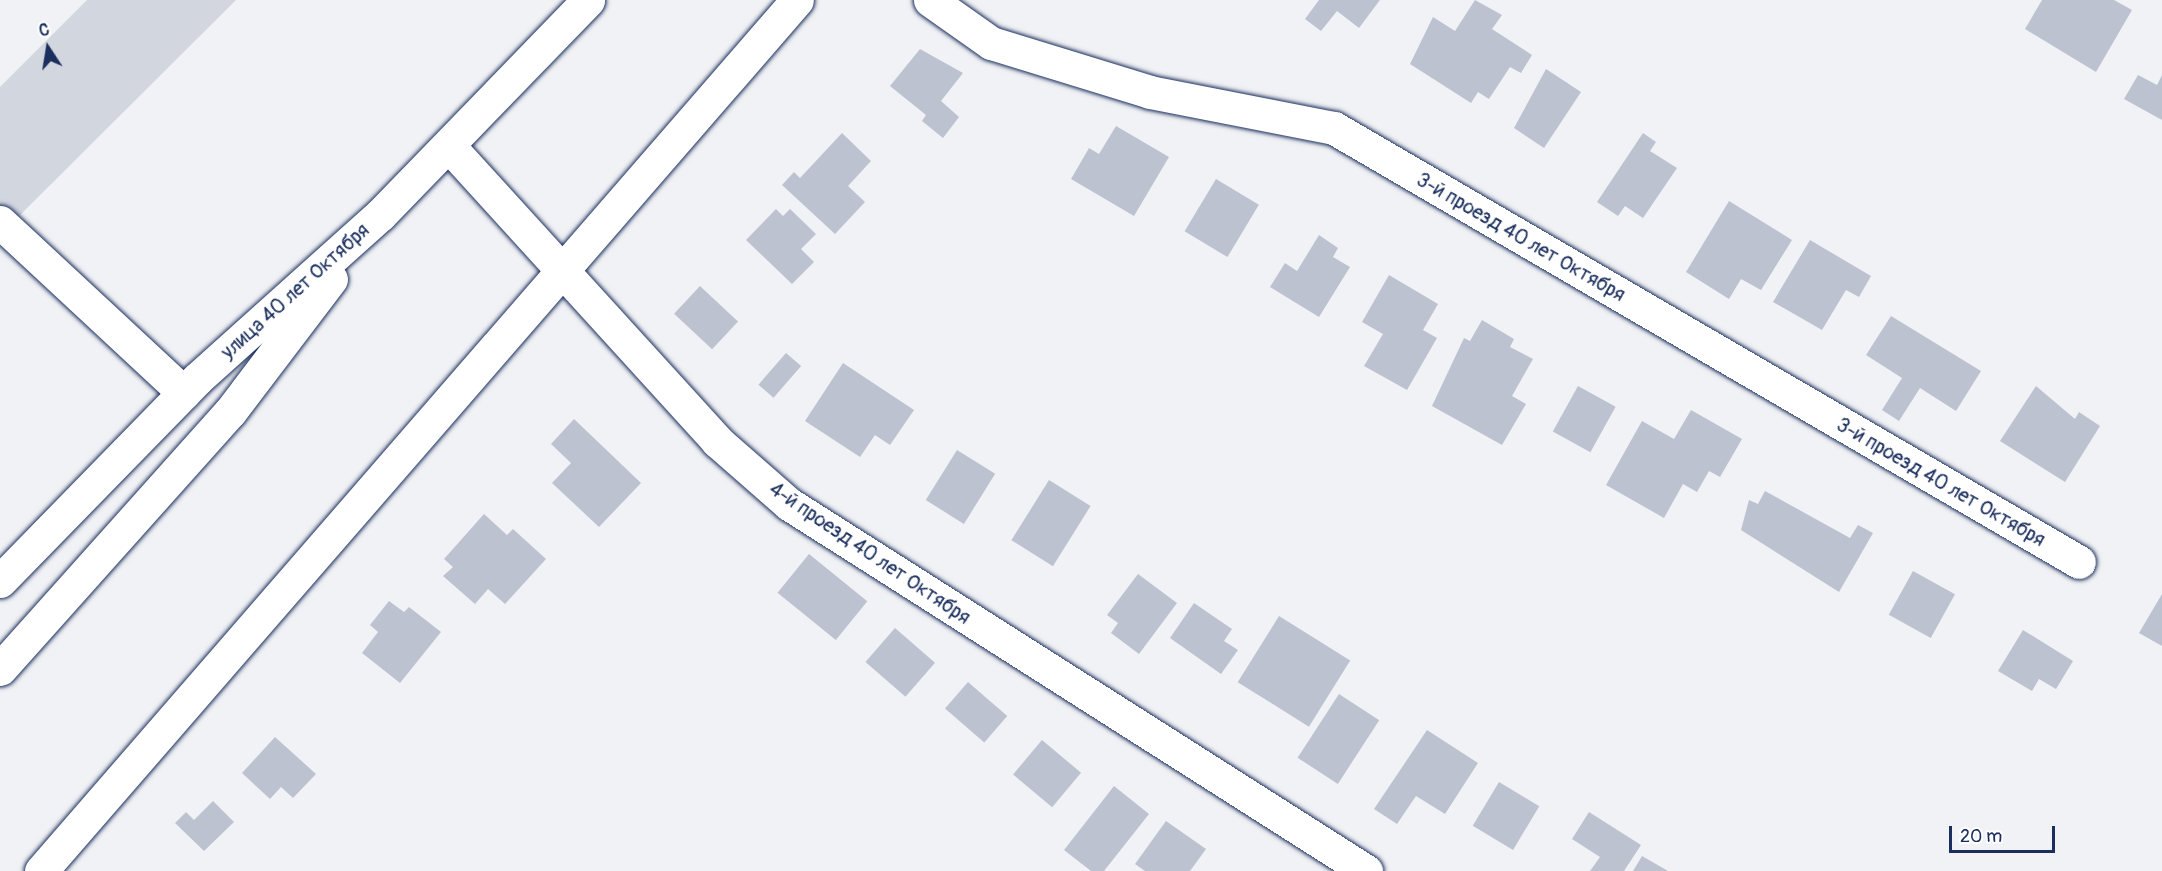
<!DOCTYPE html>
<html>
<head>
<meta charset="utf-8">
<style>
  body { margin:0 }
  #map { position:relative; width:2162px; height:871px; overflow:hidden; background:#f1f2f5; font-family:Pangolin,sans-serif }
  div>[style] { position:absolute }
  .green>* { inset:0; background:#d2d6df }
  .building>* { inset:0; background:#bcc2d0; transform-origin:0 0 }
  .roads { filter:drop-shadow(0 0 2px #1b2f5e) drop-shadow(0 0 2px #1b2f5e) }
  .minor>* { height:33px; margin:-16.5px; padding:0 16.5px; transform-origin:16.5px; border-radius:16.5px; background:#fff }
  .major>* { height:33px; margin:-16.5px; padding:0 16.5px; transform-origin:16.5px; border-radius:16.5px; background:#fff }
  span { translate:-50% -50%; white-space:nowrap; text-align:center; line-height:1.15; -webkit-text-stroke:5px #fff; paint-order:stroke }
  .street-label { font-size:20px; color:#1b2f5e }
  .north { position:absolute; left:18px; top:18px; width:60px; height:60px; -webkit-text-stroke:4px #fff; paint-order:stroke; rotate:348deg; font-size:16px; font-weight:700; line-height:24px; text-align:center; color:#1b2f5e }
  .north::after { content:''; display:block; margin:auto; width:21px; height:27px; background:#1b2f5e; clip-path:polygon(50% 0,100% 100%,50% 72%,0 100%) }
  .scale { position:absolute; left:1949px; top:826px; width:106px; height:27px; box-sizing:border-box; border:3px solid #1b2f5e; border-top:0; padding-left:8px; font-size:18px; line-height:21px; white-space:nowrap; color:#1b2f5e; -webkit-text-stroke:4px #fff; paint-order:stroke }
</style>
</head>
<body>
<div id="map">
  <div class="green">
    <i style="clip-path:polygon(87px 0,236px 0,0 235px,0 87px)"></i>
  </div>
  <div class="building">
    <i style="clip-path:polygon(1319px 0,1380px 0,1359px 28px,1337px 11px,1321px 31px,1305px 19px)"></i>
    <i style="clip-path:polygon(1475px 0,1502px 15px,1492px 29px,1532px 55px,1521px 73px,1510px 67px,1489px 99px,1478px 92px,1471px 103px,1410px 64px,1433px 17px,1455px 31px)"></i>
    <i style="clip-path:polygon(2042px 0,2114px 0,2132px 10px,2096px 72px,2025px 29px)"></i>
    <i style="clip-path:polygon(920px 49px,963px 73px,941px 101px,959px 117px,943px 138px,922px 121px,926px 115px,890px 86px)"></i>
    <i style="clip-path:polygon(1546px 69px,1581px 92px,1544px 148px,1514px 128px)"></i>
    <i style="clip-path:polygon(2138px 75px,2157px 85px,2162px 75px,2162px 120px,2124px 99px)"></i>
    <i style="clip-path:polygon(1116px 126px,1169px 157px,1134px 216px,1071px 179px,1089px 148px,1099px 154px)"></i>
    <i style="clip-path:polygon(842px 133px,871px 161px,848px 186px,865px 202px,835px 234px,782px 185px,794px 172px,800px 178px)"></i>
    <i style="clip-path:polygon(1643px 133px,1656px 142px,1650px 151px,1677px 168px,1643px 218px,1625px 206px,1618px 216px,1597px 202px)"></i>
    <i style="left:1216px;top:179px;width:50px;height:61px;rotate:31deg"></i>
    <i style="clip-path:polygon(1729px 201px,1792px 240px,1761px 290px,1741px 279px,1729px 299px,1686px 272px)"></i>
    <i style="clip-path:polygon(776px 209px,783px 216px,790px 209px,816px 234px,801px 249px,814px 262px,792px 284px,746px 240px)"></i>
    <i style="clip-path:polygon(1319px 235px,1338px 248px,1333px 257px,1350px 267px,1319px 317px,1270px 287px,1285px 263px,1297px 271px)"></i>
    <i style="clip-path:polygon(1810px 240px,1871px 276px,1859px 297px,1846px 290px,1822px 330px,1773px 302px)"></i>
    <i style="clip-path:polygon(1389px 275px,1438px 304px,1423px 330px,1437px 338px,1407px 390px,1364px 366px,1383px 334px,1362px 322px)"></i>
    <i style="left:700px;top:286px;width:52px;height:38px;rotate:43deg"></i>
    <i style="clip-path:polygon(1891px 316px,1981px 371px,1956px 411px,1920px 388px,1899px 421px,1882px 410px,1902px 378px,1866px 355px)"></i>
    <i style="clip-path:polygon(1482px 320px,1514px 339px,1510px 347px,1533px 359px,1512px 396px,1526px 404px,1502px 445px,1432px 406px,1464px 338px,1470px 341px)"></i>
    <i style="left:786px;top:353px;width:20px;height:42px;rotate:41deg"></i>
    <i style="clip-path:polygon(843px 363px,914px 410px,890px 445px,875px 435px,860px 457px,805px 421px)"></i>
    <i style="left:1578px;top:386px;width:43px;height:52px;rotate:29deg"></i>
    <i style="clip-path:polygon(2036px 386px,2075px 419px,2079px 412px,2100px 426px,2065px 482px,2000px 441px)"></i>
    <i style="clip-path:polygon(1691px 410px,1742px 439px,1720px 477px,1709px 471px,1697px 492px,1683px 484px,1664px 518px,1606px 485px,1642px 421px,1674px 439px)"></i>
    <i style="clip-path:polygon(574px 419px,641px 483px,599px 527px,552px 483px,571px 463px,551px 444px)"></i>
    <i style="left:957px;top:450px;width:45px;height:59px;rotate:32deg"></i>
    <i style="left:1049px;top:480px;width:49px;height:71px;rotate:32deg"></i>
    <i style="clip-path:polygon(1765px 491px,1850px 538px,1858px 525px,1873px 533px,1839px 592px,1741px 530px,1749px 500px,1758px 504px)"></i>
    <i style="clip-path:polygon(484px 514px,507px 535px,513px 529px,546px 559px,505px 604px,488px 589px,475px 604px,443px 576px,453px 567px,444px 559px)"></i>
    <i style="left:809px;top:554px;width:75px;height:50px;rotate:39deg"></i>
    <i style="left:1913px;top:571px;width:48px;height:50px;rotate:29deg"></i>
    <i style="clip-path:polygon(1138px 574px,1177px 603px,1139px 654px,1111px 633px,1118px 623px,1107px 615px)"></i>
    <i style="clip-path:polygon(2162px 594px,2162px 646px,2139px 633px)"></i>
    <i style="clip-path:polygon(389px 601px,404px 612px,409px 607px,441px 632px,400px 683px,362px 653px,378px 632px,370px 625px)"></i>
    <i style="clip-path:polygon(1194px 603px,1232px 629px,1224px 641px,1238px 650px,1221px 674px,1170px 638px)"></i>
    <i style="left:1279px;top:616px;width:84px;height:78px;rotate:32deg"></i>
    <i style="left:895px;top:628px;width:53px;height:45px;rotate:41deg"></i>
    <i style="clip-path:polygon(2023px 630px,2073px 661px,2056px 689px,2039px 679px,2032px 691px,1998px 671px)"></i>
    <i style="left:968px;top:682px;width:52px;height:35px;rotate:41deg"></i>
    <i style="left:1339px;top:694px;width:48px;height:76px;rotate:33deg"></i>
    <i style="clip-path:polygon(1427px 730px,1478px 763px,1445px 814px,1416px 796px,1397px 824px,1374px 809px)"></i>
    <i style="clip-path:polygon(275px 737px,316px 774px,293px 798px,281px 787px,270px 799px,242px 773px)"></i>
    <i style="left:1042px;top:740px;width:51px;height:45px;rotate:40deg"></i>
    <i style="left:1499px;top:782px;width:47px;height:51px;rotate:31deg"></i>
    <i style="clip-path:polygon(1114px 786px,1149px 814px,1104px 871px,1091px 871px,1064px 850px)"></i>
    <i style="clip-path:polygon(213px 801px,234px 822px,204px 851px,175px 823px,186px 812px,194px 820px)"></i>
    <i style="clip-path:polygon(1589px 812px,1641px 845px,1624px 871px,1590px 871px,1600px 857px,1572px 839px)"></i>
    <i style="clip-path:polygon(1166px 821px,1206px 849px,1190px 871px,1145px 871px,1135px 864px)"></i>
    <i style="clip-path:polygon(1642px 856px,1668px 871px,1633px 871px)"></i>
  </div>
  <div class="roads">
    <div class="minor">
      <i style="left:930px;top:0;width:75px;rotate:35.2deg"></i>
      <i style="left:991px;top:43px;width:166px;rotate:17.1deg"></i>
      <i style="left:1150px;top:92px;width:187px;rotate:11.1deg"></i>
      <i style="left:1334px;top:128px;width:862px;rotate:30.22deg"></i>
      <i style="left:449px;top:146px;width:399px;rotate:47.7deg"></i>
      <i style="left:717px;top:441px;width:96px;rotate:41.2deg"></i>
      <i style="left:789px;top:504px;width:684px;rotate:32.46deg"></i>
      <i style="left:0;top:222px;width:251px;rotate:42.9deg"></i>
      <i style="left:41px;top:871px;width:1153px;rotate:-49.04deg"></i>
    </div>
    <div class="major">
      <i style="left:0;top:581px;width:282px;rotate:-45.7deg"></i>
      <i style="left:197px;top:379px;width:246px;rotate:-41.9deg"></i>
      <i style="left:380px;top:215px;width:299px;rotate:-45.9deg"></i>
      <i style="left:0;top:669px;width:345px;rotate:-48.2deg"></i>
      <i style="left:230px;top:412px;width:167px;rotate:-52.8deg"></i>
    </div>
  </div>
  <div class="street-label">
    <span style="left:1521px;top:237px;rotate:30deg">3-й проезд 40 лет Октября</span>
    <span style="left:295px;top:291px;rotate:-42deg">улица 40 лет Октября</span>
    <span style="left:1941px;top:482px;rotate:30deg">3-й проезд 40 лет Октября</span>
    <span style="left:870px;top:553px;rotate:34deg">4-й проезд 40 лет Октября</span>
  </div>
  <div class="north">С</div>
  <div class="scale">20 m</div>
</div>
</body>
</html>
